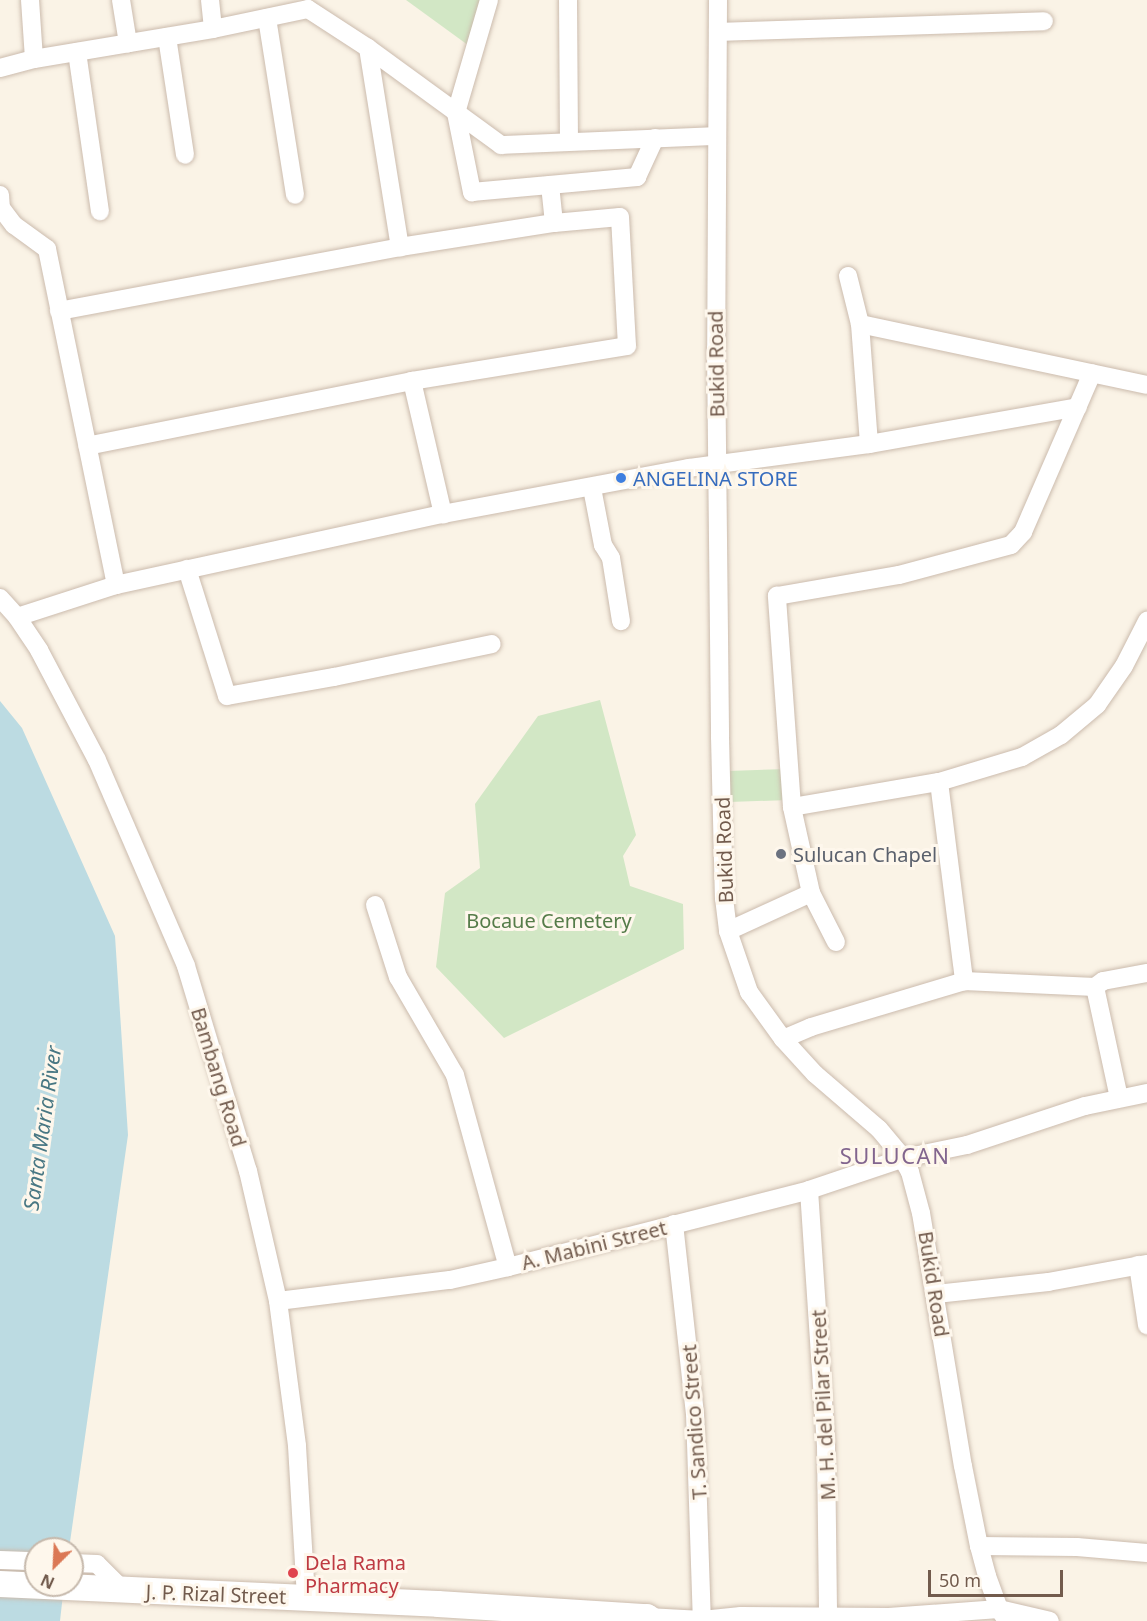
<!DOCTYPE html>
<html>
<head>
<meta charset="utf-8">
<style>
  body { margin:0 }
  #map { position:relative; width:1147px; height:1621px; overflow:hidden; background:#faf3e6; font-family:"Noto Sans",sans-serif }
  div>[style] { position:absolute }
  .green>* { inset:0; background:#d2e7c5; transform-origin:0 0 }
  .water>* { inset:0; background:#bcdbe2 }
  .roads { filter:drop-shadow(0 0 2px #cbbbad) drop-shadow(0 0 2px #cbbbad) }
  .street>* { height:18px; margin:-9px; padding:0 9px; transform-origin:9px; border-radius:9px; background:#fff }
  .secondary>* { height:26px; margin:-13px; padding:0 13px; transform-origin:13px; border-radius:13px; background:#fff }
  .dots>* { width:16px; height:16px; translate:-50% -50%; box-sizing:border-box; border:3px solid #fef7ec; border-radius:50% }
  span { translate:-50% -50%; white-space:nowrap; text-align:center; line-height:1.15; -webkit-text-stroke:6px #fef7ec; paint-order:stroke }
  .street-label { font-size:20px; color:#725b4d }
  .shop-label { font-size:20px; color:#366cbe }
  .left { translate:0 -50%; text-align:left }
  .worship-label { font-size:20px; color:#5b616d }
  .park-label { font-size:20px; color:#557c49 }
  .health-label { font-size:20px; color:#be3a42 }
  .water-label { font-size:21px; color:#487783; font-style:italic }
  .quarter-label { font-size:22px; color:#82658e; letter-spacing:1.5px }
  .north { position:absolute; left:24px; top:1537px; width:60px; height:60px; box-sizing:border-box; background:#fef7ec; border:2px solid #c6b9ac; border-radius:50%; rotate:204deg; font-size:16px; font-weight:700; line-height:24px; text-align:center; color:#725b4d }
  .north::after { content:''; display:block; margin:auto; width:21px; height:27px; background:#db7855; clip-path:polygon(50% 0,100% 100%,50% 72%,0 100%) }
  .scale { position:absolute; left:928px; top:1570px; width:135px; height:27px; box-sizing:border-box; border:3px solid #725b4d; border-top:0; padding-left:8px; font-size:18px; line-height:21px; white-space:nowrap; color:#725b4d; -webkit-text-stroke:4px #fef7ec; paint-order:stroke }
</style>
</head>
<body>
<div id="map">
  <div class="green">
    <i style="clip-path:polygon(406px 0,480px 0,472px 48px)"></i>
    <i style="clip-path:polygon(600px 700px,636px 835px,623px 856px,630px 886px,683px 904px,684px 949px,504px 1038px,436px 967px,445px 893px,480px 868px,475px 804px,538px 716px)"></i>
    <i style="left:787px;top:769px;width:31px;height:59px;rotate:88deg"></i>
  </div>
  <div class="water">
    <i style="clip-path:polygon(0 701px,22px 728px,115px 936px,128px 1135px,69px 1549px,36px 1549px,36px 1585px,64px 1585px,60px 1621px,0 1621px)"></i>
  </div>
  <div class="roads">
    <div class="street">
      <i style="left:30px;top:0;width:59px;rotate:86.1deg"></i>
      <i style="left:121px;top:0;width:44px;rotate:80.8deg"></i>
      <i style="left:210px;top:0;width:29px;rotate:84deg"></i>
      <i style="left:489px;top:0;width:118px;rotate:106.3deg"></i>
      <i style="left:456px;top:113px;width:81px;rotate:78.6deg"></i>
      <i style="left:472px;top:192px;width:166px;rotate:-5.2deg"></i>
      <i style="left:637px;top:177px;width:43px;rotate:-65.2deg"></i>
      <i style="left:568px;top:0;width:141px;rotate:89.6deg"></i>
      <i style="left:718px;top:0;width:349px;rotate:90.3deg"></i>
      <i style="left:716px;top:349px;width:388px;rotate:89.4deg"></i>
      <i style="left:720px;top:737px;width:161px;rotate:88.6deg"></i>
      <i style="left:724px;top:898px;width:33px;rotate:83deg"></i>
      <i style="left:728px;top:931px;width:65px;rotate:71deg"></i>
      <i style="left:749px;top:992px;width:58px;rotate:54.1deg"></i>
      <i style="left:783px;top:1039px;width:47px;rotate:47.6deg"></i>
      <i style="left:815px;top:1074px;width:84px;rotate:40.7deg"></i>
      <i style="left:879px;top:1129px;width:31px;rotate:50deg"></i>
      <i style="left:899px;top:1153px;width:22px;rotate:60deg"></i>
      <i style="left:910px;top:1172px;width:42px;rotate:75deg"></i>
      <i style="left:921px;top:1213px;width:256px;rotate:80.6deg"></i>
      <i style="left:963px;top:1466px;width:82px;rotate:78.7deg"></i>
      <i style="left:979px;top:1546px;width:31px;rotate:75deg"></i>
      <i style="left:987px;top:1576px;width:35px;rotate:70deg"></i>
      <i style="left:999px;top:1609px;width:14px;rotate:56deg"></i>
      <i style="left:267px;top:18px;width:179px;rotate:81deg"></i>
      <i style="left:718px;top:32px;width:326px;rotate:-1.9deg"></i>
      <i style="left:167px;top:37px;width:119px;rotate:81.3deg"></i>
      <i style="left:368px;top:48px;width:202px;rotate:80.9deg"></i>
      <i style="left:77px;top:52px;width:161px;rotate:81.8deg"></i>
      <i style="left:0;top:68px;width:35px;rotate:-15deg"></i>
      <i style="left:34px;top:59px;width:181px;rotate:-9.5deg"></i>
      <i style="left:213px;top:29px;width:97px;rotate:-11.9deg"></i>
      <i style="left:308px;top:9px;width:72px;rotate:33deg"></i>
      <i style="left:368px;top:48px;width:165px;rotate:36.1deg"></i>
      <i style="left:501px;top:145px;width:215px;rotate:-2.4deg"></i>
      <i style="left:550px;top:185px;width:38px;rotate:84deg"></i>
      <i style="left:0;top:195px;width:13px;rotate:86deg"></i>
      <i style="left:1px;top:208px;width:21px;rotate:53deg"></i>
      <i style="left:14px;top:225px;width:41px;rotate:36deg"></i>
      <i style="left:47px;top:249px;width:343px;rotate:78.4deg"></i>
      <i style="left:848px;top:276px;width:49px;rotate:76deg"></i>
      <i style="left:860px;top:324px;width:120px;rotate:85.7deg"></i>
      <i style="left:59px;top:311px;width:347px;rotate:-10.6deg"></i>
      <i style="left:400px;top:247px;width:156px;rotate:-8.9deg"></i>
      <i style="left:554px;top:223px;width:66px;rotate:-5.2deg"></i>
      <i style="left:620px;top:217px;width:129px;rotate:86.9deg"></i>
      <i style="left:627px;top:346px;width:218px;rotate:170.8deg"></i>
      <i style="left:412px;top:381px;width:331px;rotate:168.7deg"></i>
      <i style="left:860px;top:324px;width:293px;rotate:12deg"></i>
      <i style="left:412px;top:381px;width:137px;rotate:76.9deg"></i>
      <i style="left:592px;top:488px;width:58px;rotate:79.1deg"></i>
      <i style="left:603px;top:545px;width:15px;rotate:58deg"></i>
      <i style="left:611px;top:558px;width:64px;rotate:81deg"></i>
      <i style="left:187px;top:569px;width:133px;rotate:72.5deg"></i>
      <i style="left:227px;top:696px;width:109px;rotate:-10.1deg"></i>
      <i style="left:334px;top:677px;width:161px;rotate:-11.8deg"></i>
      <i style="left:0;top:598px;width:25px;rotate:48deg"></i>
      <i style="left:17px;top:617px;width:40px;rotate:56deg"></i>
      <i style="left:39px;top:650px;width:124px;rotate:62.2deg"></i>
      <i style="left:97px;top:760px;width:224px;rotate:66.6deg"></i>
      <i style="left:186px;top:966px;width:214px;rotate:73.2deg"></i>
      <i style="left:248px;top:1171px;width:133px;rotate:77deg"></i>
      <i style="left:278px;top:1301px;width:146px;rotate:82.5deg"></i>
      <i style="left:297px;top:1446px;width:151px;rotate:86.6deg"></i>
      <i style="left:17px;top:617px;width:104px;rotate:-17.9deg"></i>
      <i style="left:116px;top:585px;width:335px;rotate:-12.3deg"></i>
      <i style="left:443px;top:514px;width:250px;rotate:-10.6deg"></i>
      <i style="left:689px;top:468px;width:182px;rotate:-7.6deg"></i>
      <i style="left:869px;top:444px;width:212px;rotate:-10deg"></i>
      <i style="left:939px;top:782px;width:201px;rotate:82.8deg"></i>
      <i style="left:792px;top:807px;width:149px;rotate:-9.7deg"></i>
      <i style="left:939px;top:782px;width:87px;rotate:-16.8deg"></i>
      <i style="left:1022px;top:757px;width:45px;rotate:-29.4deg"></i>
      <i style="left:1061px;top:735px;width:47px;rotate:-39.8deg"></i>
      <i style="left:1097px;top:705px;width:47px;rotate:-55.3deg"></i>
      <i style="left:1124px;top:666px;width:51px;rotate:-62.9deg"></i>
      <i style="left:811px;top:893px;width:88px;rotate:-102.5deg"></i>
      <i style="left:792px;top:807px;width:212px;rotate:-94.1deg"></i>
      <i style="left:777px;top:596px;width:124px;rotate:-9.8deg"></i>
      <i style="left:899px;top:575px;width:116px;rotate:-15deg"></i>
      <i style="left:1011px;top:545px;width:18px;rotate:-47deg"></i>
      <i style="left:1023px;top:532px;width:173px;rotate:-66.5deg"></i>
      <i style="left:375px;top:905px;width:76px;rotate:72.3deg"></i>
      <i style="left:398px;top:977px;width:113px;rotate:59.8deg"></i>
      <i style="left:455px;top:1075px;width:199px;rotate:74.6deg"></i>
      <i style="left:728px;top:931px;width:91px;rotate:-24.6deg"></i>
      <i style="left:811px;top:893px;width:55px;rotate:63deg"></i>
      <i style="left:783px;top:1039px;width:30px;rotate:-23deg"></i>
      <i style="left:811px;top:1027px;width:160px;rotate:-16.7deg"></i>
      <i style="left:964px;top:981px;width:131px;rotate:2.6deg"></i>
      <i style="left:1119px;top:1098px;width:114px;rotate:-102.2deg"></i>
      <i style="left:1095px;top:987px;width:10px;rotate:-37deg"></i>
      <i style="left:1103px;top:981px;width:45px;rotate:-10.3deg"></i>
      <i style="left:809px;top:1190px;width:258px;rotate:86.2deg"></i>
      <i style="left:826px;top:1447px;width:174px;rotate:89.3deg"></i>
      <i style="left:674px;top:1224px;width:190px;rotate:83.7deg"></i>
      <i style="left:695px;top:1413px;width:207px;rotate:88.1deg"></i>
      <i style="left:1138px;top:1265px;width:61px;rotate:81.5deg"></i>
      <i style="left:936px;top:1294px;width:113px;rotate:-6.1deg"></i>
      <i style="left:1048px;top:1282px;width:101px;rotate:-10.3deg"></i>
      <i style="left:278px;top:1301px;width:173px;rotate:-7deg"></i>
      <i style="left:450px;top:1280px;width:59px;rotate:-12.6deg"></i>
      <i style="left:508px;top:1267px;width:311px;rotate:-14.3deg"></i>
      <i style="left:809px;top:1190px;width:100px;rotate:-18.6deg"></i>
      <i style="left:904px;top:1158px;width:64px;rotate:-11.7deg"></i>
      <i style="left:967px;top:1145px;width:124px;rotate:-18.3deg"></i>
      <i style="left:1085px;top:1106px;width:63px;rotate:-11.8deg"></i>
      <i style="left:979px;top:1546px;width:98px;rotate:0.6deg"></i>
      <i style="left:1077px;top:1547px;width:70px;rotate:4.9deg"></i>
      <i style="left:0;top:1560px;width:36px;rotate:2deg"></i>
      <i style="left:72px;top:1563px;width:25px;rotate:2deg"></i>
      <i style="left:97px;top:1564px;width:37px;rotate:45deg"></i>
      <i style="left:647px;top:1617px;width:55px;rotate:3.1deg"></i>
      <i style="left:702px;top:1620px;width:39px;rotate:-6deg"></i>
      <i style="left:741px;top:1616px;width:148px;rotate:0.4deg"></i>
      <i style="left:889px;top:1617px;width:110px;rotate:-4.2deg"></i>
      <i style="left:999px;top:1609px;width:52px;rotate:13.2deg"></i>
    </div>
    <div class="secondary">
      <i style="left:0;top:1584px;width:438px;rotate:2.6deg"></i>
      <i style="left:438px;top:1604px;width:209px;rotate:3.6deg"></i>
      <i style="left:647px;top:1617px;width:7px;rotate:34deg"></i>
    </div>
  </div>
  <div class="dots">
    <i style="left:621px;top:478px;background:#3f7fe0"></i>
    <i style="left:781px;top:854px;background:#6b7280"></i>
    <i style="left:293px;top:1573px;background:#e0444e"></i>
  </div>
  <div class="street-label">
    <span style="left:716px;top:364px;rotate:-91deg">Bukid Road</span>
    <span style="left:724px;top:850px;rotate:-92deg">Bukid Road</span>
    <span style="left:219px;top:1077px;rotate:73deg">Bambang Road</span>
    <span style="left:594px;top:1245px;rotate:-14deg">A. Mabini Street</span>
    <span style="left:934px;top:1284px;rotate:81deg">Bukid Road</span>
    <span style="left:823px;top:1405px;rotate:-93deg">M. H. del Pilar Street</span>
    <span style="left:694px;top:1422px;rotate:-94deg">T. Sandico Street</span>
    <span style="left:216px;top:1594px;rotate:2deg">J. P. Rizal Street</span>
  </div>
  <div class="shop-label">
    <span class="left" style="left:633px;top:478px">ANGELINA STORE</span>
  </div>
  <div class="worship-label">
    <span class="left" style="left:793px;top:854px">Sulucan Chapel</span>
  </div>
  <div class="park-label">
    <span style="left:549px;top:920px">Bocaue Cemetery</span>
  </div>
  <div class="health-label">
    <span class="left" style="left:305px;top:1574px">Dela Rama<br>Pharmacy</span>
  </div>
  <div class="water-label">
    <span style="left:42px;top:1128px;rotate:-82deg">Santa Maria River</span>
  </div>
  <div class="quarter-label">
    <span style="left:895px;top:1156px">SULUCAN</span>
  </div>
  <div class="north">N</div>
  <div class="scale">50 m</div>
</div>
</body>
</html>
